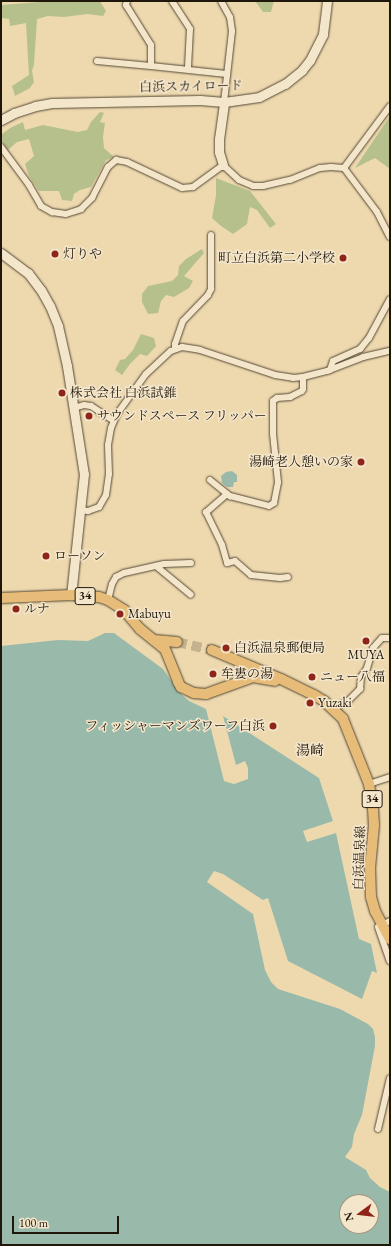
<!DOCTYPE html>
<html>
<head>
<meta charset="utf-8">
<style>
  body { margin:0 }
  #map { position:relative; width:391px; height:1246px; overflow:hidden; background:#eed9af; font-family:"EB Garamond","Noto Serif JP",serif }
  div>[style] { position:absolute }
  .green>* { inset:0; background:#b5c08d }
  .water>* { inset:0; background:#99baab }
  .primary-tunnel>* { height:10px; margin-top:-5px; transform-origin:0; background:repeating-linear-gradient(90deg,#c5b28e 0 10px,transparent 0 15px) }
  .roads { filter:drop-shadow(0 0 1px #544834) drop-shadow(0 0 1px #544834) }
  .street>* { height:6px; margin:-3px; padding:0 3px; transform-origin:3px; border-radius:3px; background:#f4e6cb }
  .secondary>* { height:9px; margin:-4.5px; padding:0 4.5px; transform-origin:4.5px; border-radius:4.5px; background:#f4e6cb }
  .primary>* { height:10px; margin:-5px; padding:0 5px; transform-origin:5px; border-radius:5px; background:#e7bc78 }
  .dots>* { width:11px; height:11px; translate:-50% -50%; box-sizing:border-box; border:2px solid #f4e6cb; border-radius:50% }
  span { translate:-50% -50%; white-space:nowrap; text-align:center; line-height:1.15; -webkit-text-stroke:3px #f4e6cb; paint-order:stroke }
  .shield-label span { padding:1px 3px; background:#f4e6cb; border:1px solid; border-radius:3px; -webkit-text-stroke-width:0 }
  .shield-label { font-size:12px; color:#20170b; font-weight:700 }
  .street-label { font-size:13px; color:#20170b }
  .poi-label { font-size:13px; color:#20170b }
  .left { translate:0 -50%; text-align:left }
  .right { translate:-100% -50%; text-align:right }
  .neighbourhood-label { font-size:14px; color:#20170b }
  .frame { position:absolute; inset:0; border:2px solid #20170b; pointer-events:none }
  .north { position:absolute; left:339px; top:1194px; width:40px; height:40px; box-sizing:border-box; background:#f4e6cb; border:1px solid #9f937e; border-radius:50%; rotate:255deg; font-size:11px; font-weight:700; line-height:16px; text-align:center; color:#20170b }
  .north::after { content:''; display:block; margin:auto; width:14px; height:18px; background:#8f2418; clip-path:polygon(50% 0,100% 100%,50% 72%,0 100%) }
  .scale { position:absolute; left:12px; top:1216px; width:107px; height:18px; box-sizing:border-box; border:2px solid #20170b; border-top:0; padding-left:5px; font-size:12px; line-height:14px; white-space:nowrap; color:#20170b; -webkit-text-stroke:3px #f4e6cb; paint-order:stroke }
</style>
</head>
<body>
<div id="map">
  <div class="green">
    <i style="clip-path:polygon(53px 1px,100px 1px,106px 11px,103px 16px,87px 14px,64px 17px,48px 16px,37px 19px,34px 64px,32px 71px,34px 82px,30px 88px,15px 96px,12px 86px,29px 75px,26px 23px,10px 26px,9px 19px,1px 18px,1px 5px)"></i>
    <i style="clip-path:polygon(255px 1px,274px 1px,271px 12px,263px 12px)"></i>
    <i style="clip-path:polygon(100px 112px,104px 113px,100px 122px,105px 123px,103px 137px,104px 148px,114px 157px,106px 160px,91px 187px,80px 190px,74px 194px,72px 201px,62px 200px,59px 191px,39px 191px,29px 176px,25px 164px,34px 156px,29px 139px,17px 142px,8px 150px,1px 140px,1px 135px,10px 128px,23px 122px,25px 130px,43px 125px,78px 132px,87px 130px,91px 122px)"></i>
    <i style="clip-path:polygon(390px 116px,390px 169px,375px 158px,355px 168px)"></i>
    <i style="clip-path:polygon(216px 178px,250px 191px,276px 224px,270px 228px,257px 210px,250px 207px,247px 224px,233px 234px,221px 226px,212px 218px,216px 195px)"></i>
    <i style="clip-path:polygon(202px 249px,204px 253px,184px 276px,193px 281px,189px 288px,174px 297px,166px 295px,161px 301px,158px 313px,148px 314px,142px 302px,142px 294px,148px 286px,172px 281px,178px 275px,179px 266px,186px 259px)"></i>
    <i style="clip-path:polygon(141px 334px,154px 338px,156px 346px,147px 356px,140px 354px,130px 364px,122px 375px,115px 370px,120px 360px,125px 359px,133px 350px)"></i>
  </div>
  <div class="water">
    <i style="clip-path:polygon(232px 471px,237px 475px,237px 482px,234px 482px,233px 487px,227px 487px,222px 483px,221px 476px,226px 472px)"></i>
    <i style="clip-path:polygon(evenodd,105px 633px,114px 633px,163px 669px,180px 693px,189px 701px,206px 709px,224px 781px,234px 784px,248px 779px,248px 768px,245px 761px,236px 765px,223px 716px,319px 778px,333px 821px,303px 831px,307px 842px,336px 833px,359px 939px,371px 944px,377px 973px,372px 971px,362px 999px,288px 961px,268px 898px,263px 900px,223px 874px,214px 871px,207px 882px,253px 914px,265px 970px,271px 982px,278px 989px,340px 1009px,368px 1024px,373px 1029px,375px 1037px,375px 1046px,362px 1115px,354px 1134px,352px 1147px,345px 1157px,366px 1170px,370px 1178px,380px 1187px,390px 1192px,390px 1245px,1px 1245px,1px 646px,58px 640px,88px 641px,105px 633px,347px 1202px,371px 1202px,371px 1226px,347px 1226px,347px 1202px)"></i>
  </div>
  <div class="primary-tunnel">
    <i style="left:177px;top:642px;width:36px;rotate:13deg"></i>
  </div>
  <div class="roads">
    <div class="street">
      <i style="left:172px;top:1px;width:33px;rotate:57deg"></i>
      <i style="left:190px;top:29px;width:39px;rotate:93deg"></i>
      <i style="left:221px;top:1px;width:18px;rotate:61deg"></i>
      <i style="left:230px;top:17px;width:14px;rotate:82deg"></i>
      <i style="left:232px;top:31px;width:71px;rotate:96.4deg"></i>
      <i style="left:97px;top:61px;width:54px;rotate:5.3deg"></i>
      <i style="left:151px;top:66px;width:21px;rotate:-90deg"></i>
      <i style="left:151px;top:45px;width:47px;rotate:-122deg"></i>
      <i style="left:126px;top:5px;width:4px;rotate:-76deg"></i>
      <i style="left:151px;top:66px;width:76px;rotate:6deg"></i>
      <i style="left:1px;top:147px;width:47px;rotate:53.6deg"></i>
      <i style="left:29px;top:185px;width:24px;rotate:60deg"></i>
      <i style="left:41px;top:206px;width:13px;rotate:29deg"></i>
      <i style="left:52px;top:212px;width:14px;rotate:8deg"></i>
      <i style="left:66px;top:214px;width:16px;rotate:-18deg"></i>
      <i style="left:81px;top:209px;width:16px;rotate:-45deg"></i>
      <i style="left:92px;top:198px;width:35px;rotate:-63deg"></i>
      <i style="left:108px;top:167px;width:11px;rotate:-41deg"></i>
      <i style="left:116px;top:160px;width:11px;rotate:10deg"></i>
      <i style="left:127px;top:162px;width:61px;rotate:25.3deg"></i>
      <i style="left:182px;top:188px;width:11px;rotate:-5deg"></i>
      <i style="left:193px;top:187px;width:37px;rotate:-36deg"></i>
      <i style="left:223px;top:165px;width:22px;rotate:43deg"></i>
      <i style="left:239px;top:180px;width:15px;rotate:23deg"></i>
      <i style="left:253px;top:186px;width:10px"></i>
      <i style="left:263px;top:186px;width:28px;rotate:-13deg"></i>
      <i style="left:290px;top:180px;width:32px;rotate:-22deg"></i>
      <i style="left:320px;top:168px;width:11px;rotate:-5deg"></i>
      <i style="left:331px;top:167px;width:13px;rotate:4deg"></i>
      <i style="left:344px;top:168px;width:55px;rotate:53.1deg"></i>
      <i style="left:377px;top:212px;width:28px;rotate:63deg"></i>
      <i style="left:344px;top:168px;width:77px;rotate:-53.4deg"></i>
      <i style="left:175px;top:349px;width:5px;rotate:-90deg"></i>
      <i style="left:175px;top:344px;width:24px;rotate:-71deg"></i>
      <i style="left:183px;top:321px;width:36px;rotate:-46deg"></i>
      <i style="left:208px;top:295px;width:7px;rotate:-63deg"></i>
      <i style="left:211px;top:289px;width:54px;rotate:-90deg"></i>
      <i style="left:330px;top:370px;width:9px;rotate:-72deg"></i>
      <i style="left:333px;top:361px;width:30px;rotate:-24deg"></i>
      <i style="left:360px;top:349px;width:14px;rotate:-51deg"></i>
      <i style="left:369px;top:338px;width:44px;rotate:-61.7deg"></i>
      <i style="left:74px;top:408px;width:10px;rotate:-17deg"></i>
      <i style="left:84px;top:405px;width:7px;rotate:8deg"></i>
      <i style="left:91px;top:406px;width:27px;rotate:33deg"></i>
      <i style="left:210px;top:480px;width:26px;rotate:39deg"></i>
      <i style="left:230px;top:496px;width:40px;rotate:14.4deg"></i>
      <i style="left:269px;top:506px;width:6px;rotate:-31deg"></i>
      <i style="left:274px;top:503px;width:21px;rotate:-79deg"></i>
      <i style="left:278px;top:482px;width:48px;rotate:-95.9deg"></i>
      <i style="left:273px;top:434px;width:33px;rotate:-90deg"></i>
      <i style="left:273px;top:401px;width:5px;rotate:-37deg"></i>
      <i style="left:277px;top:398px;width:13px;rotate:-4deg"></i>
      <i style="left:290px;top:397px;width:13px;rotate:-27deg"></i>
      <i style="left:302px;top:391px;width:2px;rotate:-63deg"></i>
      <i style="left:303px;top:389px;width:12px;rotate:-90deg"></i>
      <i style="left:227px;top:494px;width:28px;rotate:139deg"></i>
      <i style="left:206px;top:512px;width:37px;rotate:64deg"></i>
      <i style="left:222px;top:545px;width:19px;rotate:74deg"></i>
      <i style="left:227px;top:563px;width:8px;rotate:-14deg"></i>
      <i style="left:235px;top:561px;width:21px;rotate:41deg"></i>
      <i style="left:251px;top:575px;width:29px;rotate:6deg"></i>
      <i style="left:280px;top:578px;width:8px;rotate:-7deg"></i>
      <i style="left:81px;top:510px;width:7px;rotate:8deg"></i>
      <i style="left:88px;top:511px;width:12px;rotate:-20deg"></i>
      <i style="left:99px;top:507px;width:14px;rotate:-60deg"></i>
      <i style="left:106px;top:495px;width:21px;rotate:-82deg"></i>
      <i style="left:109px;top:474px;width:29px;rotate:-92deg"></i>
      <i style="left:108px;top:445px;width:17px;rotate:-80deg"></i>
      <i style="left:111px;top:428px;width:15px;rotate:-67deg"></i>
      <i style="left:117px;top:414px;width:49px;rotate:-54.1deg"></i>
      <i style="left:146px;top:374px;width:34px;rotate:-43deg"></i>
      <i style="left:171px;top:351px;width:12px;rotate:-20deg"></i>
      <i style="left:182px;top:347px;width:18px;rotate:9deg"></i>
      <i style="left:200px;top:350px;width:79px;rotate:18.4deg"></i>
      <i style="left:275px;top:375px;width:18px;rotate:9deg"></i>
      <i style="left:293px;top:378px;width:10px;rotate:-6deg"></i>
      <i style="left:303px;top:377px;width:25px;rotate:-14deg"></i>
      <i style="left:327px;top:371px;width:39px;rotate:-21deg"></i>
      <i style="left:363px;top:357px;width:28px;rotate:-13deg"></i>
      <i style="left:156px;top:566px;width:45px;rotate:39.6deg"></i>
      <i style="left:108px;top:600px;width:16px;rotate:-76deg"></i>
      <i style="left:112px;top:584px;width:8px;rotate:-60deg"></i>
      <i style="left:116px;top:577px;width:9px;rotate:-27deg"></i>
      <i style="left:124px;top:573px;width:41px;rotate:-12.7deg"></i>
      <i style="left:164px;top:564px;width:27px;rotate:-2deg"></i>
      <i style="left:333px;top:709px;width:18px;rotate:-29deg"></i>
      <i style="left:349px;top:700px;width:16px;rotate:-45deg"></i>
      <i style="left:360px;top:689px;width:12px;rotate:-85deg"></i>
      <i style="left:361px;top:677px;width:11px;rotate:-56deg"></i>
      <i style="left:367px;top:668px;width:21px;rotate:-73deg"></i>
      <i style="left:373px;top:648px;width:13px;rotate:-48deg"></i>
      <i style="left:382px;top:638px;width:8px"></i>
      <i style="left:369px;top:784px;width:22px;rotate:-18deg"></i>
      <i style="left:390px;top:921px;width:13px;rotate:153deg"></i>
      <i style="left:378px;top:927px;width:36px;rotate:71deg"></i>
      <i style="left:378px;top:1129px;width:52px;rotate:-76.8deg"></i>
    </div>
    <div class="secondary">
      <i style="left:1px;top:120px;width:15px;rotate:-28deg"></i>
      <i style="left:14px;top:113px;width:22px;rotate:-18deg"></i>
      <i style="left:35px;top:106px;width:17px;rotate:-10deg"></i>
      <i style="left:52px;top:103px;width:148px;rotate:-1.2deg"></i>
      <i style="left:200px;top:100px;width:24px;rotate:5deg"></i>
      <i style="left:224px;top:102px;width:35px;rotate:-8deg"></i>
      <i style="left:259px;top:97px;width:29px;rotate:-27deg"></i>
      <i style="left:285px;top:84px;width:22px;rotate:-39deg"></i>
      <i style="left:302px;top:70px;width:13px;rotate:-51deg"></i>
      <i style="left:310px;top:60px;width:29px;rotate:-63deg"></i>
      <i style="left:323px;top:34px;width:33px;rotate:-83deg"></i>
      <i style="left:223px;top:165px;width:14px;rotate:-107deg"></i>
      <i style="left:219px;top:152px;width:13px;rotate:-90deg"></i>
      <i style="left:219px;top:139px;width:37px;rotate:-82deg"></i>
      <i style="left:1px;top:253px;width:34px;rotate:37deg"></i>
      <i style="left:28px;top:273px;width:21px;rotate:53deg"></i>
      <i style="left:41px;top:290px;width:18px;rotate:61deg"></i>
      <i style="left:50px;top:306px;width:22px;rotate:68deg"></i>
      <i style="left:58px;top:326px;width:41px;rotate:77.3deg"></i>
      <i style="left:67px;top:366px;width:109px;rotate:81.1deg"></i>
      <i style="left:84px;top:474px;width:122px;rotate:96.1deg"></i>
    </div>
    <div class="primary">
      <i style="left:1px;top:598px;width:70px;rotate:-2.5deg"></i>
      <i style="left:71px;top:595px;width:28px;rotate:4deg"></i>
      <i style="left:99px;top:597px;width:9px;rotate:18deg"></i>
      <i style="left:108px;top:600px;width:19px;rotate:32deg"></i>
      <i style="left:124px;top:610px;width:25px;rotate:50deg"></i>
      <i style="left:140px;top:629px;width:32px;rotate:39deg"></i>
      <i style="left:165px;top:649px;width:35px;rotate:68deg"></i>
      <i style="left:178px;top:682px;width:6px;rotate:59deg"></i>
      <i style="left:181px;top:687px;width:14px;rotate:25deg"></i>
      <i style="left:194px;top:693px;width:12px;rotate:5deg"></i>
      <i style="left:206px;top:694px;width:50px;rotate:-19.9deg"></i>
      <i style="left:253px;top:677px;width:22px;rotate:10deg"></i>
      <i style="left:154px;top:640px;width:23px;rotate:5deg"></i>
      <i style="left:212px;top:650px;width:75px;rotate:22.8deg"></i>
      <i style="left:281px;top:679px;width:37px;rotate:26deg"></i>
      <i style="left:314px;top:695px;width:12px;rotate:31deg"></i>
      <i style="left:324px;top:701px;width:26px;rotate:43deg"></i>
      <i style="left:343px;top:719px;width:70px;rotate:68.2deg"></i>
      <i style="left:369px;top:784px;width:24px;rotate:81deg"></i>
      <i style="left:373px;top:808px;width:17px;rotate:87deg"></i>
      <i style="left:374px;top:825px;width:43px;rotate:95.3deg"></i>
      <i style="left:370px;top:868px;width:29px;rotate:88deg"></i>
      <i style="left:371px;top:897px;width:15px;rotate:74deg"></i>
      <i style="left:375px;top:911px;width:32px;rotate:62deg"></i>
    </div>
  </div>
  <div class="dots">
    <i style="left:55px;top:254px;background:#8f2418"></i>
    <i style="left:343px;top:258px;background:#8f2418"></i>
    <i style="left:62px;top:393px;background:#8f2418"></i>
    <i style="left:89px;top:416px;background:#8f2418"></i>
    <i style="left:361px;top:462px;background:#8f2418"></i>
    <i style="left:46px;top:556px;background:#8f2418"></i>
    <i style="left:16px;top:609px;background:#8f2418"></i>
    <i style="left:120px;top:614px;background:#8f2418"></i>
    <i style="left:366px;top:641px;background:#8f2418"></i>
    <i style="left:226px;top:648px;background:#8f2418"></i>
    <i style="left:213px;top:674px;background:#8f2418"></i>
    <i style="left:312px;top:677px;background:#8f2418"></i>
    <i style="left:310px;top:703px;background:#8f2418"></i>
    <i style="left:273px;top:726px;background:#8f2418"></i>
  </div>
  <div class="shield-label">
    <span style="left:85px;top:596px">34</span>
    <span style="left:372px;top:799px">34</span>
  </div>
  <div class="street-label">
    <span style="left:191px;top:87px;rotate:-1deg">白浜スカイロード</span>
    <span style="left:360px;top:858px;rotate:-88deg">白浜温泉線</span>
  </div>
  <div class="poi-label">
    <span class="left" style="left:63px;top:254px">灯りや</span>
    <span class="right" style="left:335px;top:258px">町立白浜第二小学校</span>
    <span class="left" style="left:70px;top:393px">株式会社 白浜試錐</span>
    <span class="left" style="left:97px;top:416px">サウンドスペース フリッパー</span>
    <span class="right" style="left:353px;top:462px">湯崎老人憩いの家</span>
    <span class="left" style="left:54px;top:556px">ローソン</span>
    <span class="left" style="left:24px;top:609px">ルナ</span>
    <span class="left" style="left:128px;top:614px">Mabuyu</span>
    <span class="left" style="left:234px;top:648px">白浜温泉郵便局</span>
    <span style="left:366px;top:655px">MUYA</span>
    <span class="left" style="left:221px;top:674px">牟婁の湯</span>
    <span class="left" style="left:320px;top:677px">ニュー八福</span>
    <span class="left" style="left:318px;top:703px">Yuzaki</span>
    <span class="right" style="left:265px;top:726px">フィッシャーマンズワーフ白浜</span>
  </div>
  <div class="neighbourhood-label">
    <span style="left:310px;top:750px">湯崎</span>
  </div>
  <div class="frame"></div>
  <div class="north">N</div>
  <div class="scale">100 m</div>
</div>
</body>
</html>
